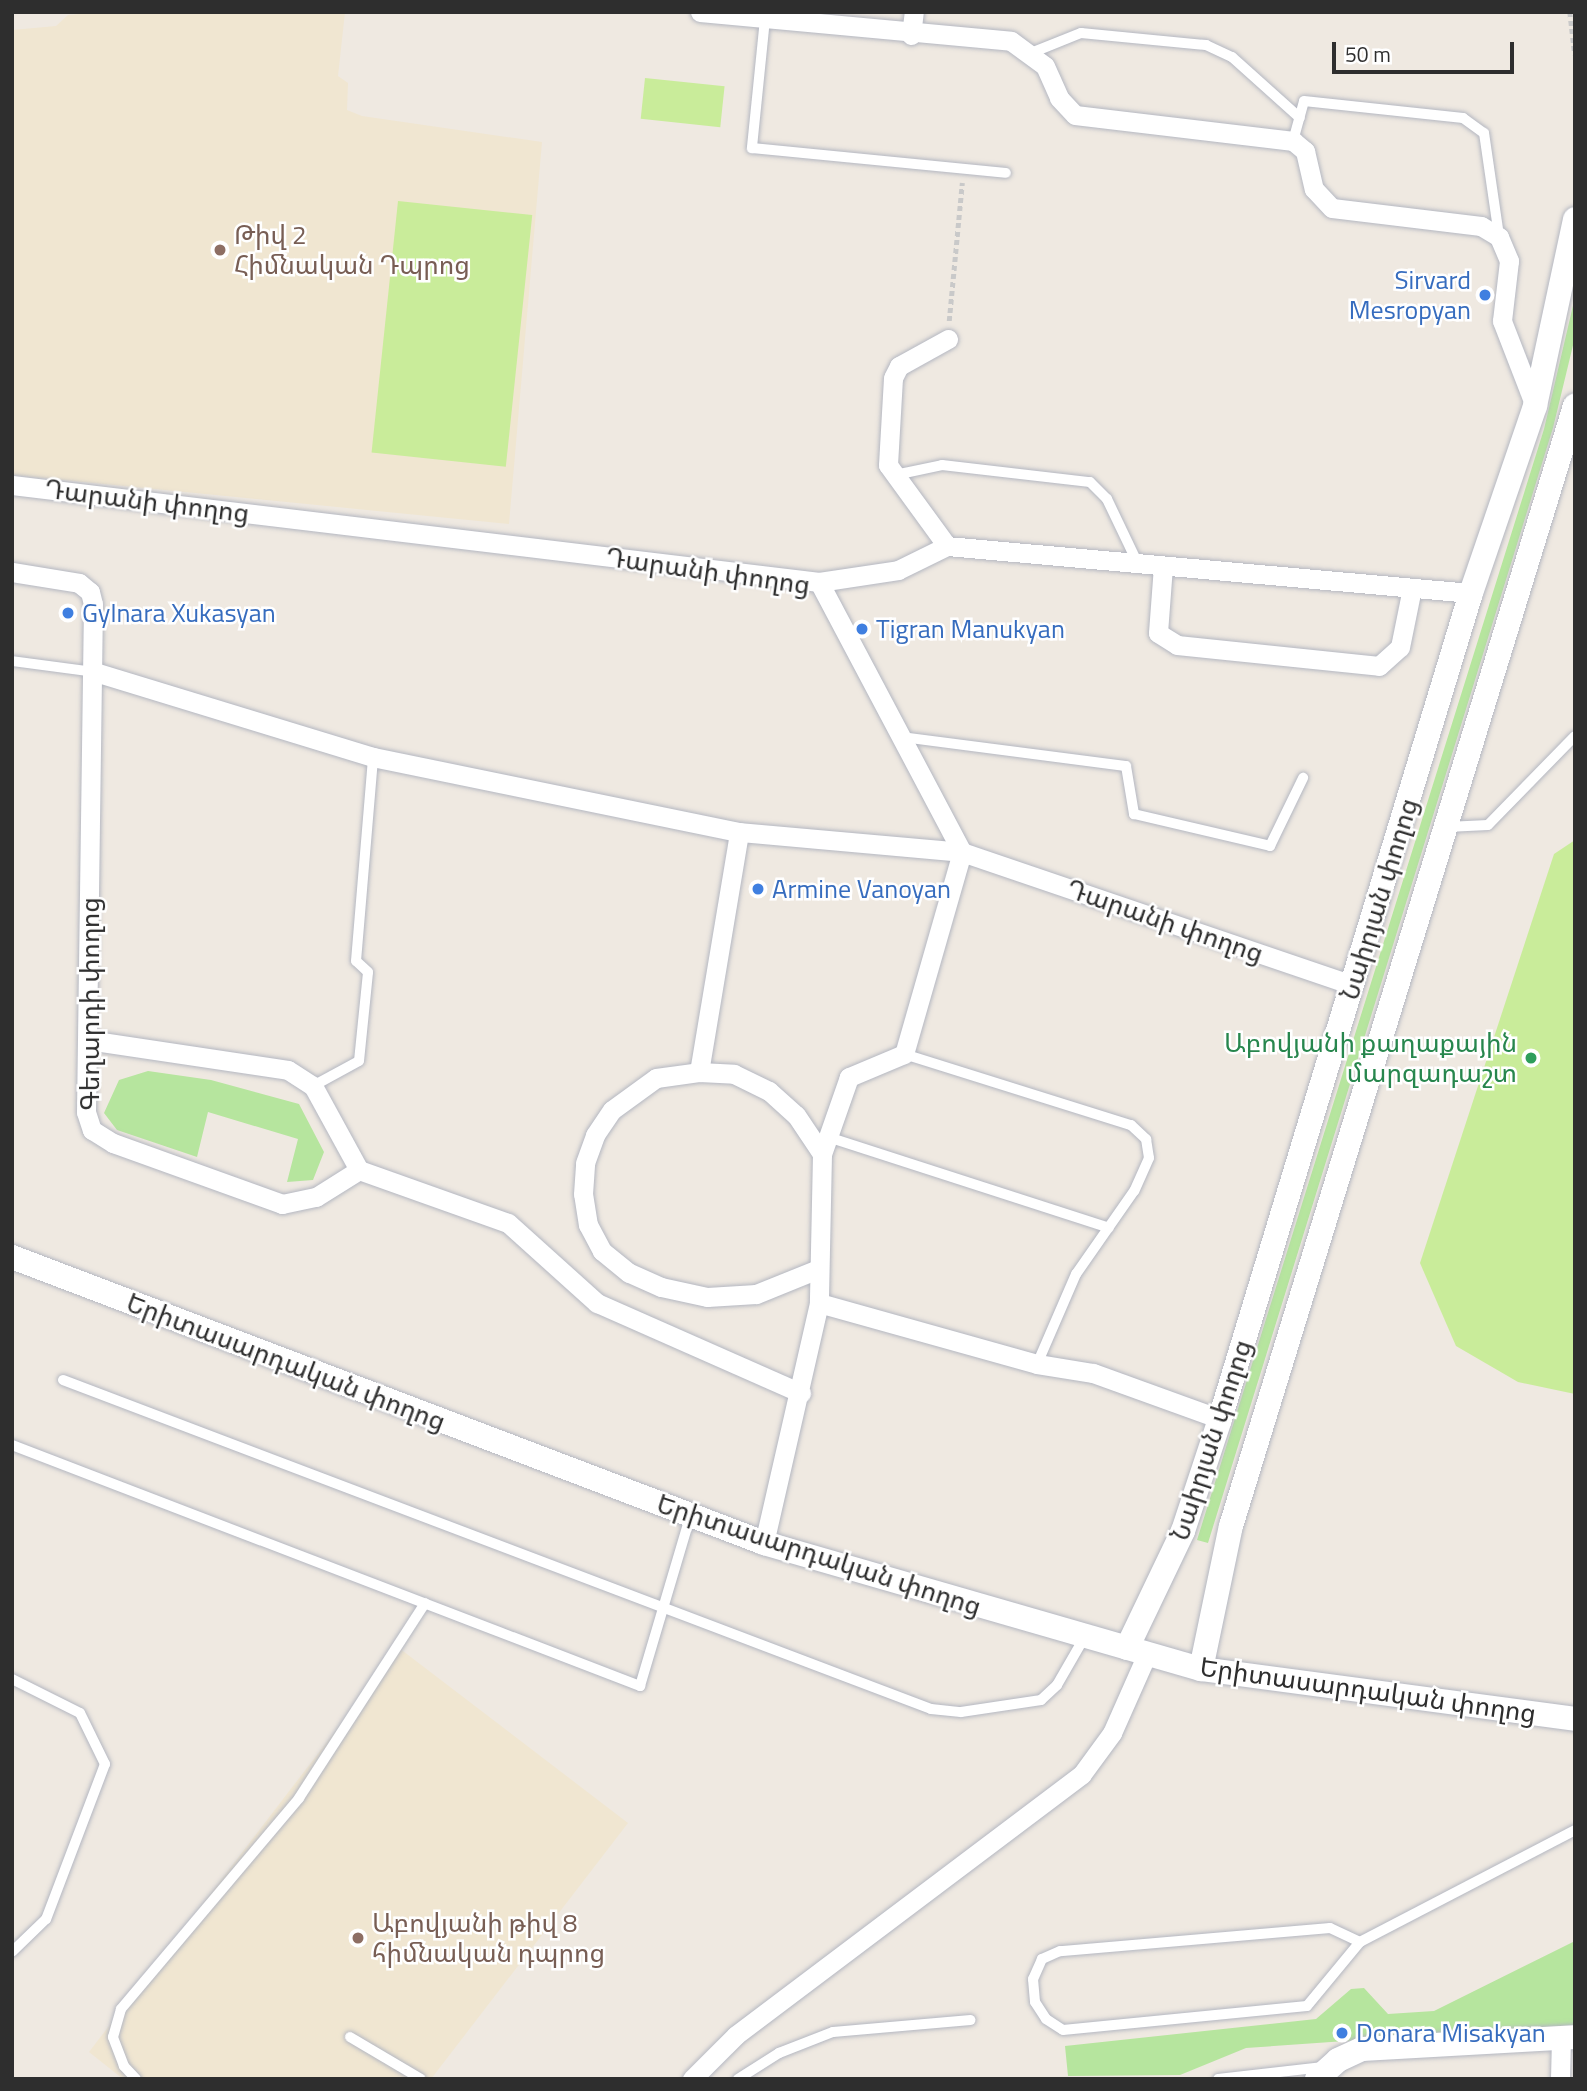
<!DOCTYPE html>
<html>
<head>
<meta charset="utf-8">
<style>
  body { margin:0 }
  #map { position:relative; width:1587px; height:2091px; overflow:hidden; background:#efe9e1; font-family:"Titillium Web","Noto Sans Armenian",sans-serif }
  div>[style] { position:absolute }
  .education>* { inset:0; background:#f0e6d1 }
  .green>* { inset:0; background:#b6e59e }
  .pitch>* { inset:0; background:#c9ec9a; transform-origin:0 0 }
  .path>* { height:4.5px; margin-top:-2.25px; transform-origin:0; background:repeating-linear-gradient(90deg,#c9c9c9 0 5px,transparent 0 8.5px) }
  .roads { filter:drop-shadow(0 0 2px #b4b7c1) drop-shadow(0 0 2px #b4b7c1) }
  .service>* { height:10px; margin:-5px; padding:0 5px; transform-origin:5px; border-radius:5px; background:#fff }
  .minor>* { height:19px; margin:-9.5px; padding:0 9.5px; transform-origin:9.5px; border-radius:9.5px; background:#fff }
  .tertiary>* { height:24px; margin:-12px; padding:0 12px; transform-origin:12px; border-radius:12px; background:#fff }
  .dots>* { width:19px; height:19px; translate:-50% -50%; box-sizing:border-box; border:4px solid #fff; border-radius:50% }
  span { translate:-50% -50%; white-space:nowrap; text-align:center; line-height:1.15; -webkit-text-stroke:5px #fff; paint-order:stroke }
  .education-label { font-size:26px; color:#785e54 }
  .left { translate:0 -50%; text-align:left }
  .shop-label { font-size:26px; color:#366cbe }
  .right { translate:-100% -50%; text-align:right }
  .street-label { font-size:26px; color:#2e2e2e }
  .leisure-label { font-size:26px; color:#27864d }
  .frame { position:absolute; inset:0; border:14px solid #2e2e2e; pointer-events:none }
  .scale { position:absolute; left:1332px; top:42px; width:182px; height:32px; box-sizing:border-box; border:4px solid #2e2e2e; border-top:0; padding-left:9px; font-size:21px; line-height:24px; white-space:nowrap; color:#2e2e2e; -webkit-text-stroke:5px #fff; paint-order:stroke }
</style>
</head>
<body>
<div id="map">
  <div class="education">
    <i style="clip-path:polygon(102px 12px,345px 12px,338px 76px,348px 83px,347px 110px,362px 116px,542px 142px,509px 524px,12px 475px,12px 30px,56px 26px,68px 15px)"></i>
    <i style="clip-path:polygon(399px 1648px,628px 1823px,431px 2079px,123px 2079px,89px 2052px)"></i>
  </div>
  <div class="green">
    <i style="clip-path:polygon(1575px 297px,1575px 337px,1553px 428px,1208px 1543px,1197px 1540px,1544px 429px)"></i>
    <i style="clip-path:polygon(148px 1071px,211px 1080px,299px 1104px,324px 1152px,313px 1180px,287px 1182px,298px 1139px,208px 1112px,197px 1157px,117px 1130px,104px 1113px,119px 1080px)"></i>
    <i style="clip-path:polygon(1575px 1941px,1575px 2025px,1246px 2048px,1180px 2075px,1068px 2076px,1065px 2046px,1316px 2019px,1351px 1989px,1364px 1988px,1388px 2014px,1434px 2011px)"></i>
  </div>
  <div class="pitch">
    <i style="left:645px;top:78px;width:80px;height:41px;rotate:6deg"></i>
    <i style="left:398px;top:201px;width:135px;height:253px;rotate:6deg"></i>
    <i style="clip-path:polygon(1575px 840px,1575px 1394px,1518px 1382px,1456px 1346px,1420px 1263px,1554px 854px)"></i>
  </div>
  <div class="path">
    <i style="left:1570px;top:12px;width:43px;rotate:83.4deg"></i>
    <i style="left:949px;top:321px;width:139px;rotate:-84.6deg"></i>
  </div>
  <div class="roads">
    <div class="service">
      <i style="left:765px;top:19px;width:130px;rotate:95.8deg"></i>
      <i style="left:752px;top:148px;width:255px;rotate:5.6deg"></i>
      <i style="left:1031px;top:53px;width:54px;rotate:-21.8deg"></i>
      <i style="left:1081px;top:33px;width:126px;rotate:5.5deg"></i>
      <i style="left:1206px;top:45px;width:29px;rotate:25deg"></i>
      <i style="left:1232px;top:57px;width:91px;rotate:41.9deg"></i>
      <i style="left:1293px;top:141px;width:41px;rotate:-74.6deg"></i>
      <i style="left:1304px;top:101px;width:160px;rotate:6.1deg"></i>
      <i style="left:1463px;top:118px;width:26px;rotate:36deg"></i>
      <i style="left:1484px;top:133px;width:104px;rotate:81.7deg"></i>
      <i style="left:895px;top:475px;width:48px;rotate:-12deg"></i>
      <i style="left:942px;top:465px;width:149px;rotate:6.6deg"></i>
      <i style="left:1090px;top:482px;width:24px;rotate:45deg"></i>
      <i style="left:1107px;top:499px;width:70px;rotate:64.5deg"></i>
      <i style="left:12px;top:661px;width:83px;rotate:7.6deg"></i>
      <i style="left:902px;top:737px;width:226px;rotate:7.4deg"></i>
      <i style="left:1126px;top:766px;width:49px;rotate:80.5deg"></i>
      <i style="left:1134px;top:814px;width:140px;rotate:13.2deg"></i>
      <i style="left:1270px;top:846px;width:76px;rotate:-64.1deg"></i>
      <i style="left:1447px;top:827px;width:41px;rotate:-2.8deg"></i>
      <i style="left:1488px;top:825px;width:124px;rotate:-45.7deg"></i>
      <i style="left:904px;top:1054px;width:238px;rotate:17.4deg"></i>
      <i style="left:1131px;top:1125px;width:21px;rotate:43deg"></i>
      <i style="left:1146px;top:1139px;width:19px;rotate:81deg"></i>
      <i style="left:1149px;top:1158px;width:36px;rotate:114deg"></i>
      <i style="left:1134px;top:1191px;width:101px;rotate:124.9deg"></i>
      <i style="left:1076px;top:1274px;width:98px;rotate:113.4deg"></i>
      <i style="left:313px;top:1086px;width:52px;rotate:-28.5deg"></i>
      <i style="left:359px;top:1061px;width:89px;rotate:-84.2deg"></i>
      <i style="left:368px;top:972px;width:16px;rotate:-137deg"></i>
      <i style="left:356px;top:961px;width:205px;rotate:-85.2deg"></i>
      <i style="left:828px;top:1137px;width:295px;rotate:17.9deg"></i>
      <i style="left:63px;top:1380px;width:928px;rotate:20.76deg"></i>
      <i style="left:931px;top:1709px;width:30px;rotate:6deg"></i>
      <i style="left:961px;top:1712px;width:81px;rotate:-8.5deg"></i>
      <i style="left:1041px;top:1700px;width:22px;rotate:-43deg"></i>
      <i style="left:1057px;top:1685px;width:54px;rotate:-60.1deg"></i>
      <i style="left:12px;top:1445px;width:673px;rotate:20.99deg"></i>
      <i style="left:640px;top:1686px;width:176px;rotate:-73.5deg"></i>
      <i style="left:12px;top:1679px;width:76px;rotate:26.6deg"></i>
      <i style="left:80px;top:1713px;width:57px;rotate:63.9deg"></i>
      <i style="left:105px;top:1764px;width:166px;rotate:110.8deg"></i>
      <i style="left:46px;top:1919px;width:47px;rotate:135.9deg"></i>
      <i style="left:1360px;top:1942px;width:33px;rotate:-155deg"></i>
      <i style="left:1330px;top:1928px;width:271px;rotate:175.1deg"></i>
      <i style="left:1060px;top:1951px;width:20px;rotate:156deg"></i>
      <i style="left:1042px;top:1959px;width:22px;rotate:114deg"></i>
      <i style="left:1033px;top:1979px;width:23px;rotate:85deg"></i>
      <i style="left:1035px;top:2002px;width:20px;rotate:57deg"></i>
      <i style="left:1046px;top:2019px;width:20px;rotate:33deg"></i>
      <i style="left:1063px;top:2030px;width:245px;rotate:-5.6deg"></i>
      <i style="left:1307px;top:2006px;width:83px;rotate:-50.4deg"></i>
      <i style="left:1360px;top:1942px;width:242px;rotate:-27.5deg"></i>
      <i style="left:350px;top:2037px;width:82px;rotate:30.6deg"></i>
      <i style="left:136px;top:2079px;width:18px;rotate:-133deg"></i>
      <i style="left:124px;top:2066px;width:31px;rotate:-111deg"></i>
      <i style="left:113px;top:2037px;width:29px;rotate:-74deg"></i>
      <i style="left:121px;top:2009px;width:276px;rotate:-49.8deg"></i>
      <i style="left:299px;top:1798px;width:232px;rotate:-57.1deg"></i>
      <i style="left:738px;top:2079px;width:49px;rotate:-32.4deg"></i>
      <i style="left:779px;top:2053px;width:58px;rotate:-21.3deg"></i>
      <i style="left:833px;top:2032px;width:138px;rotate:-5deg"></i>
      <i style="left:1218px;top:2079px;width:106px;rotate:-6.5deg"></i>
    </div>
    <div class="minor">
      <i style="left:700px;top:12px;width:312px;rotate:5.3deg"></i>
      <i style="left:1011px;top:41px;width:42px;rotate:36.3deg"></i>
      <i style="left:1045px;top:66px;width:35px;rotate:66deg"></i>
      <i style="left:1059px;top:98px;width:23px;rotate:47deg"></i>
      <i style="left:1075px;top:115px;width:220px;rotate:6.8deg"></i>
      <i style="left:1293px;top:141px;width:16px;rotate:40deg"></i>
      <i style="left:1305px;top:151px;width:39px;rotate:77deg"></i>
      <i style="left:1314px;top:189px;width:26px;rotate:47deg"></i>
      <i style="left:1332px;top:208px;width:150px;rotate:6.9deg"></i>
      <i style="left:1481px;top:226px;width:21px;rotate:31deg"></i>
      <i style="left:1499px;top:237px;width:26px;rotate:67deg"></i>
      <i style="left:1509px;top:261px;width:60px;rotate:96.7deg"></i>
      <i style="left:1502px;top:321px;width:91px;rotate:68.8deg"></i>
      <i style="left:911px;top:35px;width:23px;rotate:-83deg"></i>
      <i style="left:948px;top:339px;width:56px;rotate:151.1deg"></i>
      <i style="left:899px;top:366px;width:13px;rotate:117deg"></i>
      <i style="left:893px;top:378px;width:87px;rotate:93.3deg"></i>
      <i style="left:888px;top:465px;width:100px;rotate:53.9deg"></i>
      <i style="left:947px;top:546px;width:526px;rotate:5.13deg"></i>
      <i style="left:12px;top:485px;width:813px;rotate:6.85deg"></i>
      <i style="left:819px;top:582px;width:306px;rotate:62.1deg"></i>
      <i style="left:962px;top:852px;width:413px;rotate:18.8deg"></i>
      <i style="left:1163px;top:566px;width:67px;rotate:94.3deg"></i>
      <i style="left:1158px;top:633px;width:22px;rotate:32deg"></i>
      <i style="left:1177px;top:645px;width:203px;rotate:5.9deg"></i>
      <i style="left:1379px;top:666px;width:28px;rotate:-42deg"></i>
      <i style="left:1400px;top:647px;width:60px;rotate:-78.5deg"></i>
      <i style="left:12px;top:572px;width:68px;rotate:9.3deg"></i>
      <i style="left:79px;top:583px;width:14px;rotate:39deg"></i>
      <i style="left:90px;top:592px;width:12px;rotate:76deg"></i>
      <i style="left:93px;top:604px;width:508px;rotate:90.79deg"></i>
      <i style="left:86px;top:1112px;width:19px;rotate:72deg"></i>
      <i style="left:92px;top:1130px;width:25px;rotate:32deg"></i>
      <i style="left:113px;top:1143px;width:180px;rotate:19.8deg"></i>
      <i style="left:282px;top:1204px;width:35px;rotate:-12deg"></i>
      <i style="left:316px;top:1197px;width:51px;rotate:-32.1deg"></i>
      <i style="left:359px;top:1170px;width:158px;rotate:19.6deg"></i>
      <i style="left:508px;top:1223px;width:120px;rotate:42deg"></i>
      <i style="left:597px;top:1303px;width:223px;rotate:23.8deg"></i>
      <i style="left:819px;top:582px;width:80px;rotate:-8.6deg"></i>
      <i style="left:898px;top:570px;width:55px;rotate:-26.1deg"></i>
      <i style="left:95px;top:672px;width:291px;rotate:17deg"></i>
      <i style="left:373px;top:757px;width:374px;rotate:11.6deg"></i>
      <i style="left:739px;top:832px;width:224px;rotate:5.1deg"></i>
      <i style="left:962px;top:852px;width:210px;rotate:106deg"></i>
      <i style="left:904px;top:1054px;width:60px;rotate:157.3deg"></i>
      <i style="left:849px;top:1077px;width:82px;rotate:109.3deg"></i>
      <i style="left:822px;top:1154px;width:149px;rotate:91.2deg"></i>
      <i style="left:819px;top:1303px;width:246px;rotate:102.9deg"></i>
      <i style="left:88px;top:1040px;width:202px;rotate:8.5deg"></i>
      <i style="left:288px;top:1070px;width:30px;rotate:33deg"></i>
      <i style="left:313px;top:1086px;width:96px;rotate:61.3deg"></i>
      <i style="left:699px;top:1072px;width:243px;rotate:-80.5deg"></i>
      <i style="left:818px;top:1269px;width:67px;rotate:158deg"></i>
      <i style="left:756px;top:1294px;width:49px;rotate:176.5deg"></i>
      <i style="left:707px;top:1297px;width:47px;rotate:-167.7deg"></i>
      <i style="left:661px;top:1287px;width:35px;rotate:-156deg"></i>
      <i style="left:629px;top:1273px;width:35px;rotate:-141deg"></i>
      <i style="left:602px;top:1251px;width:30px;rotate:-118deg"></i>
      <i style="left:588px;top:1225px;width:31px;rotate:-99deg"></i>
      <i style="left:583px;top:1194px;width:31px;rotate:-86deg"></i>
      <i style="left:585px;top:1163px;width:30px;rotate:-70deg"></i>
      <i style="left:595px;top:1135px;width:30px;rotate:-56deg"></i>
      <i style="left:612px;top:1110px;width:54px;rotate:-36deg"></i>
      <i style="left:656px;top:1078px;width:43px;rotate:-7.9deg"></i>
      <i style="left:699px;top:1072px;width:35px;rotate:3deg"></i>
      <i style="left:734px;top:1074px;width:39px;rotate:26deg"></i>
      <i style="left:769px;top:1091px;width:36px;rotate:42deg"></i>
      <i style="left:796px;top:1115px;width:47px;rotate:56.3deg"></i>
      <i style="left:819px;top:1303px;width:226px;rotate:15.6deg"></i>
      <i style="left:1037px;top:1364px;width:57px;rotate:9.1deg"></i>
      <i style="left:1093px;top:1373px;width:135px;rotate:19.9deg"></i>
      <i style="left:692px;top:2079px;width:62px;rotate:-45deg"></i>
      <i style="left:736px;top:2035px;width:433px;rotate:-37deg"></i>
      <i style="left:1082px;top:1774px;width:51px;rotate:-53.8deg"></i>
      <i style="left:1112px;top:1733px;width:86px;rotate:-66.1deg"></i>
      <i style="left:1560px;top:2079px;width:41px;rotate:-88.6deg"></i>
    </div>
    <div class="tertiary">
      <i style="left:12px;top:1257px;width:805px;rotate:20.82deg"></i>
      <i style="left:764px;top:1543px;width:455px;rotate:16.1deg"></i>
      <i style="left:1201px;top:1669px;width:377px;rotate:7.6deg"></i>
      <i style="left:1127px;top:1648px;width:130px;rotate:-64.4deg"></i>
      <i style="left:1183px;top:1531px;width:118px;rotate:-71.7deg"></i>
      <i style="left:1220px;top:1419px;width:863px;rotate:-73.1deg"></i>
      <i style="left:1471px;top:593px;width:198px;rotate:-71.1deg"></i>
      <i style="left:1535px;top:406px;width:191px;rotate:-77.9deg"></i>
      <i style="left:1201px;top:1669px;width:146px;rotate:-78.2deg"></i>
      <i style="left:1231px;top:1526px;width:1172px;rotate:-72.93deg"></i>
      <i style="left:1317px;top:2079px;width:28px;rotate:-42deg"></i>
      <i style="left:1338px;top:2060px;width:26px;rotate:-25deg"></i>
      <i style="left:1362px;top:2049px;width:213px;rotate:-3.2deg"></i>
    </div>
  </div>
  <div class="dots">
    <i style="left:220px;top:250px;background:#8d6e63"></i>
    <i style="left:1485px;top:295px;background:#3f7fe0"></i>
    <i style="left:68px;top:613px;background:#3f7fe0"></i>
    <i style="left:862px;top:629px;background:#3f7fe0"></i>
    <i style="left:758px;top:889px;background:#3f7fe0"></i>
    <i style="left:1531px;top:1058px;background:#2e9e5b"></i>
    <i style="left:358px;top:1938px;background:#8d6e63"></i>
    <i style="left:1342px;top:2033px;background:#3f7fe0"></i>
  </div>
  <div class="education-label">
    <span class="left" style="left:234px;top:250px">Թիվ 2<br>Հիմնական Դպրոց</span>
    <span class="left" style="left:372px;top:1938px">Աբովյանի թիվ 8<br>հիմնական դպրոց</span>
  </div>
  <div class="shop-label">
    <span class="right" style="left:1471px;top:295px">Sirvard<br>Mesropyan</span>
    <span class="left" style="left:82px;top:613px">Gylnara Xukasyan</span>
    <span class="left" style="left:876px;top:629px">Tigran Manukyan</span>
    <span class="left" style="left:772px;top:889px">Armine Vanoyan</span>
    <span class="left" style="left:1356px;top:2033px">Donara Misakyan</span>
  </div>
  <div class="street-label">
    <span style="left:147px;top:501px;rotate:7deg">Դարանի փողոց</span>
    <span style="left:708px;top:571px;rotate:8deg">Դարանի փողոց</span>
    <span style="left:1379px;top:899px;rotate:-73deg">Նաիրյան փողոց</span>
    <span style="left:1165px;top:921px;rotate:19deg">Դարանի փողոց</span>
    <span style="left:90px;top:1004px;rotate:-90deg">Գեղարդի փողոց</span>
    <span style="left:286px;top:1362px;rotate:21deg">Երիտասարդական փողոց</span>
    <span style="left:1211px;top:1440px;rotate:-72deg">Նաիրյան փողոց</span>
    <span style="left:819px;top:1555px;rotate:18deg">Երիտասարդական փողոց</span>
    <span style="left:1368px;top:1690px;rotate:8deg">Երիտասարդական փողոց</span>
  </div>
  <div class="leisure-label">
    <span class="right" style="left:1517px;top:1058px">Աբովյանի քաղաքային<br>մարզադաշտ</span>
  </div>
  <div class="frame"></div>
  <div class="scale">50 m</div>
</div>
</body>
</html>
